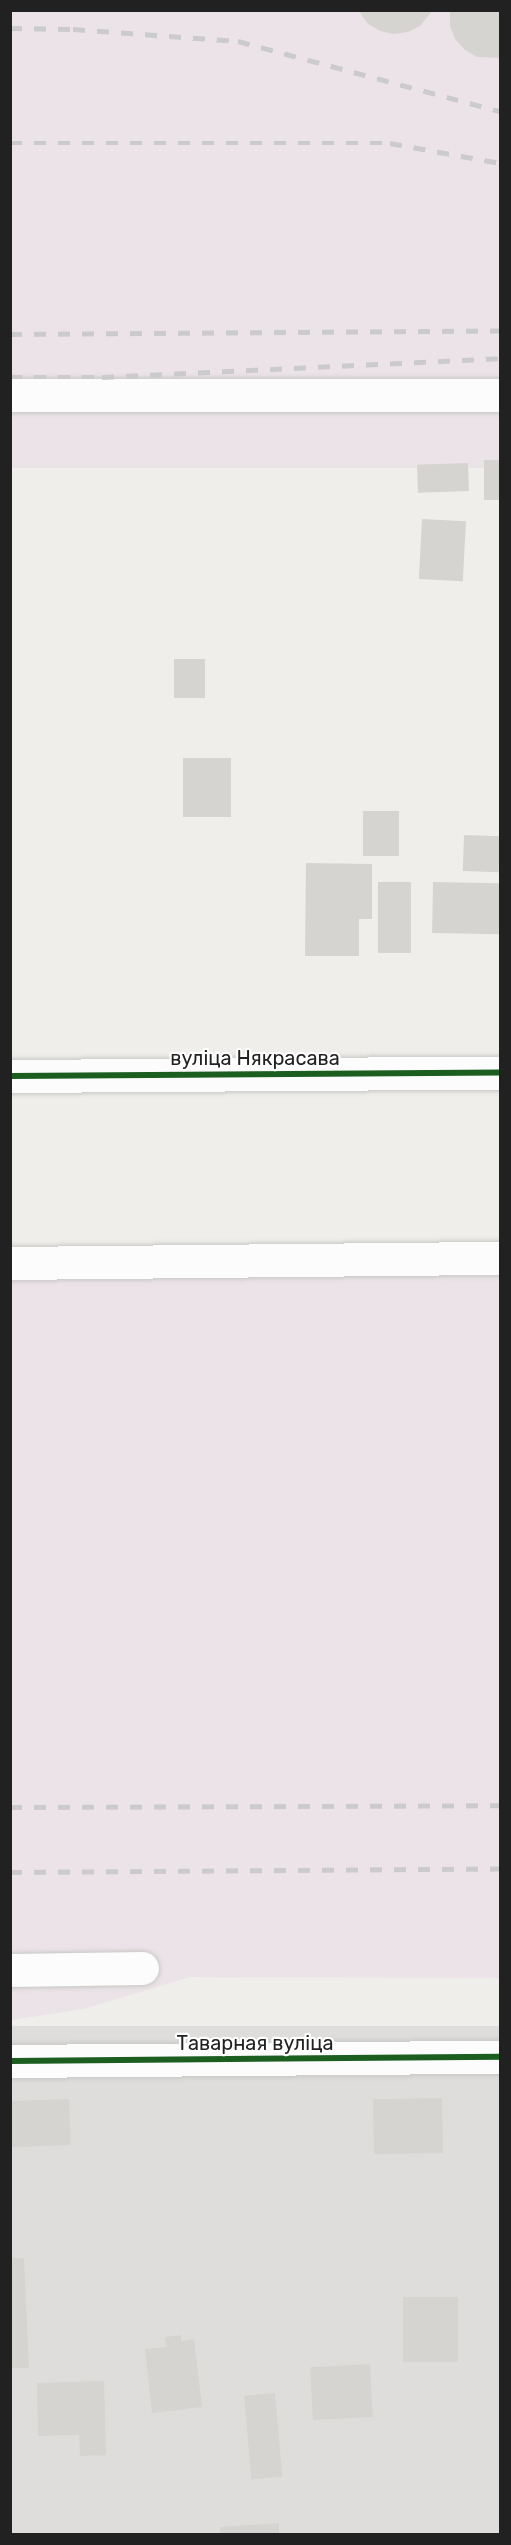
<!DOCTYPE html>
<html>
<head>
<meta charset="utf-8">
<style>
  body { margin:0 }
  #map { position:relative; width:511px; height:2545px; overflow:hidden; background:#efeeea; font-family:Rubik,sans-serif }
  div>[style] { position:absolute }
  .residential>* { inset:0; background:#dedddb; transform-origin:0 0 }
  .industrial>* { inset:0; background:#ece3e8; transform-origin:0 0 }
  .building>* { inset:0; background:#d6d4d1; transform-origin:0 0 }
  .roads { filter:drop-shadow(0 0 2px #c8c8c6) drop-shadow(0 0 2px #c8c8c6) }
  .minor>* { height:33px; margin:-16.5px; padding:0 16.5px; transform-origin:16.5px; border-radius:16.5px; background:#fdfcfc }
  .rail>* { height:4.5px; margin-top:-2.25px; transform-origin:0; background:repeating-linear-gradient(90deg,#cbcbcb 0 12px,transparent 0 24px) }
  .cycleway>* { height:6px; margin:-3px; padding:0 3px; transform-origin:3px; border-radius:3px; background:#1b5e20 }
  span { translate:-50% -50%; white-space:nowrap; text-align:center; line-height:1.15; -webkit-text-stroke:4.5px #fff; paint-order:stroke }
  .street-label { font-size:20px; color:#212121 }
  .frame { position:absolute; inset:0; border:12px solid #212121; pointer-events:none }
</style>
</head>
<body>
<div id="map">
  <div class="residential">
    <i style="left:500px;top:2026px;width:508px;height:490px;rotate:90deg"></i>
  </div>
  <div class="industrial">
    <i style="left:10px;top:11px;width:490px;height:457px"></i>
    <i style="clip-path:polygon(500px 1252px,500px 1978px,190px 1977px,84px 2009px,11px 2020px,10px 1258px)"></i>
  </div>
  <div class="building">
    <i style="clip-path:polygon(358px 10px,433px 10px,420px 26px,408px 32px,394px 34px,380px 31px,368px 24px)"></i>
    <i style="clip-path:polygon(500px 10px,500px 58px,477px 57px,465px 50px,455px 39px,450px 26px,450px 10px)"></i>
    <i style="left:484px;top:460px;width:16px;height:40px"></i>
    <i style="left:468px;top:463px;width:28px;height:51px;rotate:88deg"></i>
    <i style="left:422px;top:519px;width:44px;height:60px;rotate:3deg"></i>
    <i style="left:174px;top:659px;width:31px;height:39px"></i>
    <i style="left:183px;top:758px;width:48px;height:59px"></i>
    <i style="left:363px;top:811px;width:36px;height:45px"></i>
    <i style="left:464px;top:835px;width:36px;height:36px;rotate:2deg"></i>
    <i style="clip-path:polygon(306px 863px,372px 864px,372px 919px,359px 919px,359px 956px,305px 956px)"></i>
    <i style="left:378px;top:882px;width:33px;height:71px"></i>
    <i style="left:433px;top:882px;width:67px;height:51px;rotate:1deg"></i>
    <i style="left:442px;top:2098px;width:55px;height:69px;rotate:89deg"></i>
    <i style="left:69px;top:2099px;width:46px;height:59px;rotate:88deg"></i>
    <i style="clip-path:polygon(10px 2258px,24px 2258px,29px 2368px,10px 2368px)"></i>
    <i style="left:458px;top:2297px;width:65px;height:55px;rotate:90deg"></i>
    <i style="clip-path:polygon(181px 2335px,181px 2341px,194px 2339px,202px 2407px,152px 2413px,145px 2349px,166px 2347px,165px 2337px)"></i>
    <i style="left:370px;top:2364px;width:53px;height:60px;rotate:87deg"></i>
    <i style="clip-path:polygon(104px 2381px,106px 2455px,80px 2456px,79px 2435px,38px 2436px,37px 2383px)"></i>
    <i style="left:275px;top:2393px;width:84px;height:31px;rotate:85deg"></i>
    <i style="clip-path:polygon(279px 2523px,279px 2534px,220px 2534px,220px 2527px)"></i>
  </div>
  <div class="roads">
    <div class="minor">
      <i style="left:10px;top:395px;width:490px"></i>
      <i style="left:10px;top:1076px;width:490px;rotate:-0.4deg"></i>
      <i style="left:10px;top:1263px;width:490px;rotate:-0.6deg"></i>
      <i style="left:10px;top:1970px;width:132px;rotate:-0.9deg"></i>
      <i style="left:10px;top:2061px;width:490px;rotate:-0.5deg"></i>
    </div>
  </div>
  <div class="rail">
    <i style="left:10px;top:28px;width:63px;rotate:0.9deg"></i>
    <i style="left:73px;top:29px;width:165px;rotate:4.2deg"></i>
    <i style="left:238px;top:41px;width:271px;rotate:15deg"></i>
    <i style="left:10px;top:143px;width:380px"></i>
    <i style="left:390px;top:143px;width:112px;rotate:10.3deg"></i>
    <i style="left:10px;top:334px;width:490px;rotate:-0.4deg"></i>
    <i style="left:10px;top:377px;width:92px"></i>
    <i style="left:102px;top:377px;width:398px;rotate:-2.7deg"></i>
    <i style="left:10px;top:1807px;width:490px;rotate:-0.2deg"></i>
    <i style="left:10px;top:1872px;width:490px;rotate:-0.4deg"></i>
  </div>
  <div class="cycleway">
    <i style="left:10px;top:1076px;width:490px;rotate:-0.4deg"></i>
    <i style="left:10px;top:2061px;width:490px;rotate:-0.5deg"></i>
  </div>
  <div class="street-label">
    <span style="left:255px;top:1058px">вуліца Някрасава</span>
    <span style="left:255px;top:2043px">Таварная вуліца</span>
  </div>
  <div class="frame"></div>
</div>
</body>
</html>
